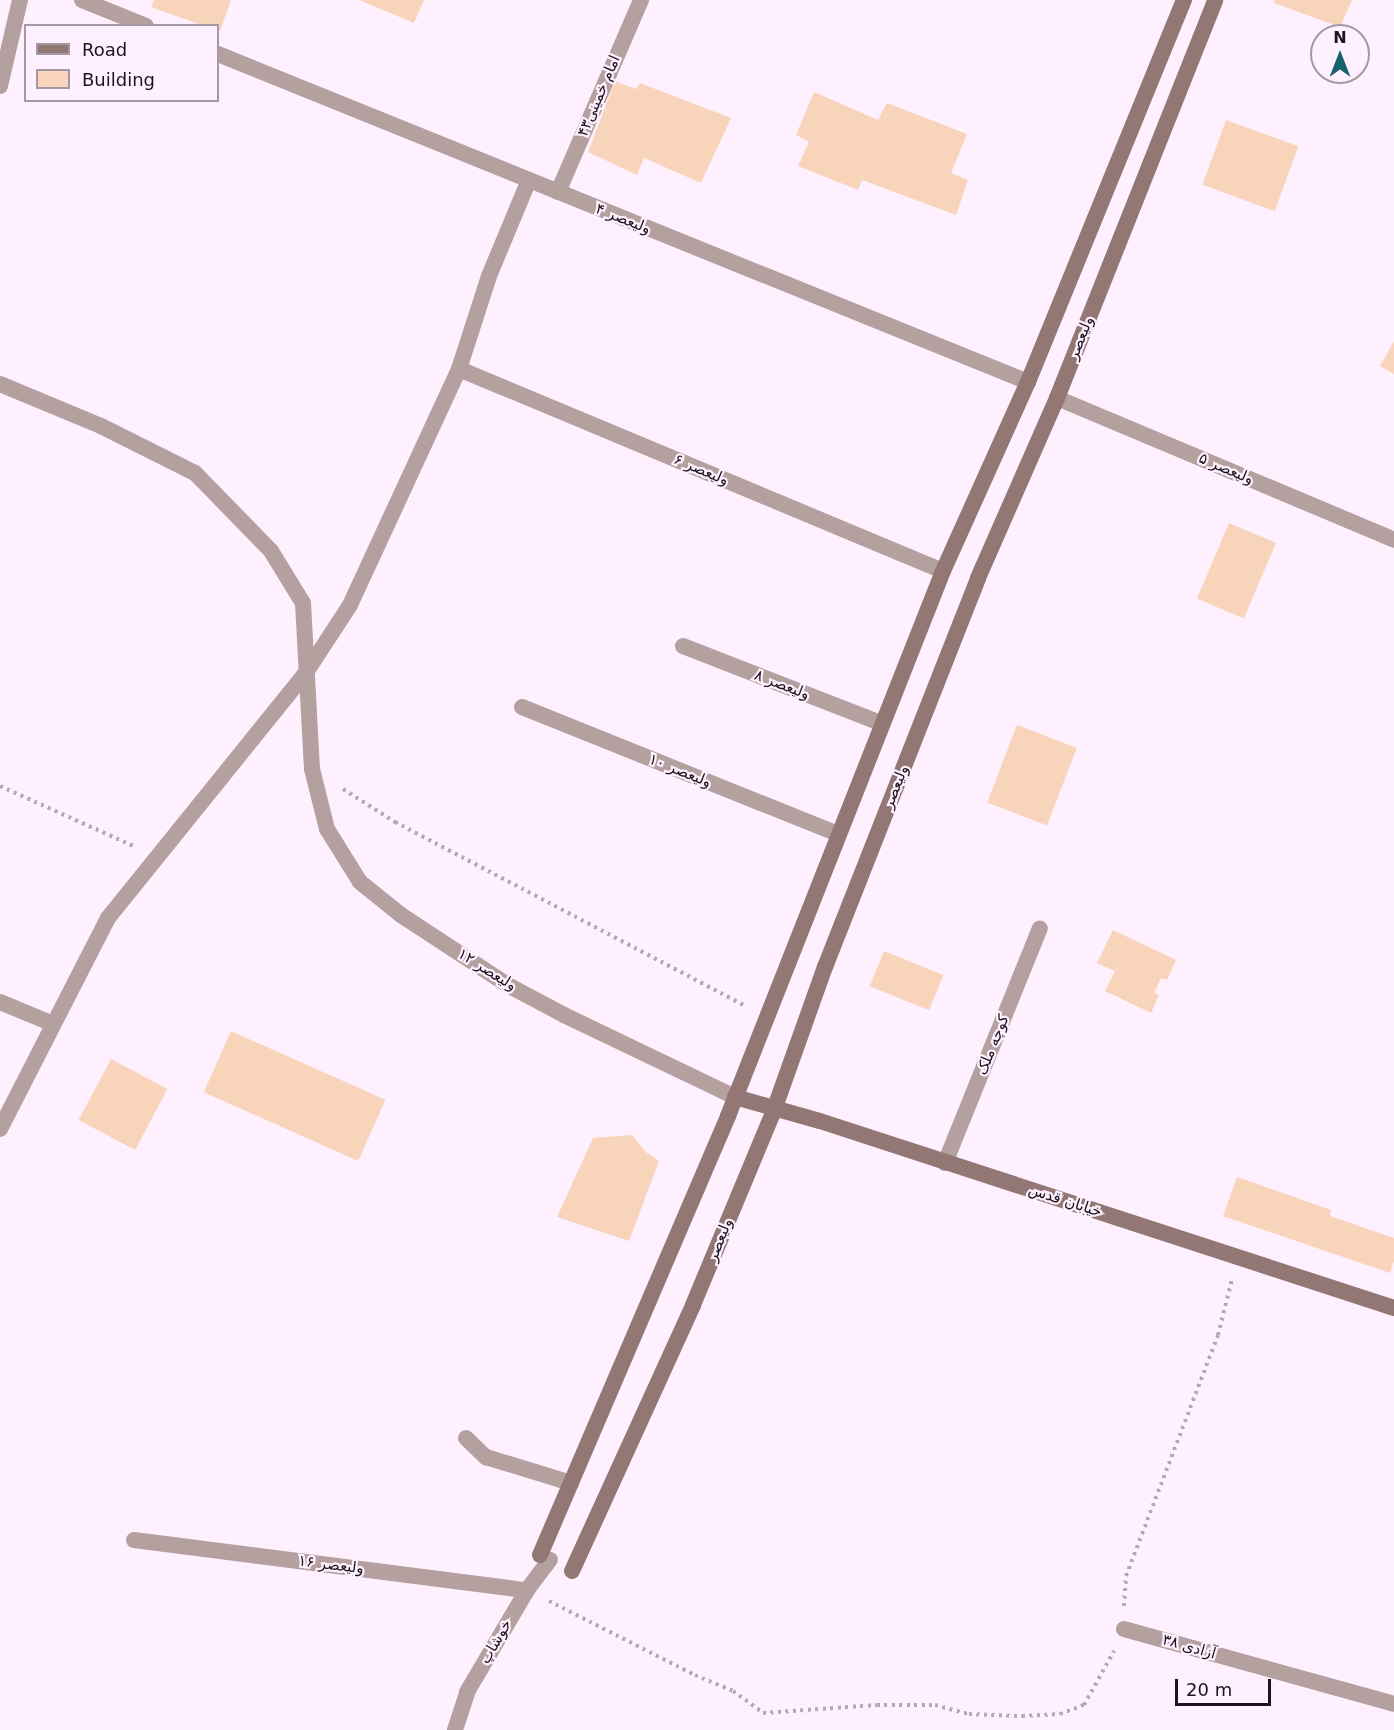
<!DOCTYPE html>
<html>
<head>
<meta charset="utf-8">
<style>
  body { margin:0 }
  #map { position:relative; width:1394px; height:1730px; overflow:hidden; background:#fef0fe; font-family:"DejaVu Sans",Cairo,sans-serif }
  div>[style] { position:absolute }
  .building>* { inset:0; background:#f8d5ba; transform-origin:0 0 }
  .path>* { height:4px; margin-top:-2px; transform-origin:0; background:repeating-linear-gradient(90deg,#b4a8b4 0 3px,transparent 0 7.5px) }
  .minor>* { height:16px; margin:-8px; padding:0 8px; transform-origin:8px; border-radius:8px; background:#b4a09e }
  .tertiary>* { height:16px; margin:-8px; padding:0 8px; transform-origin:8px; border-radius:8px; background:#b4a09e }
  .secondary>* { height:16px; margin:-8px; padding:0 8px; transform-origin:8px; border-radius:8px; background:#937774 }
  span { translate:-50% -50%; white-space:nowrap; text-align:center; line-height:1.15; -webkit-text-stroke:4.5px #fef0fe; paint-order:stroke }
  .street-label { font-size:15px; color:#1c141c }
  .legend { position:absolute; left:24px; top:24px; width:195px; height:78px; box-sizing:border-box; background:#fef0fe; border:2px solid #a498a4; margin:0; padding:8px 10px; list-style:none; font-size:18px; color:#1c141c }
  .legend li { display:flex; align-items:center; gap:12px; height:30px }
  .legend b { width:30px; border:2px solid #a498a4 }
  .north { position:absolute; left:1310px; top:24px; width:60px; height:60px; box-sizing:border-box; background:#fef0fe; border:2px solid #a498a4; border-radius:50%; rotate:0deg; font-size:16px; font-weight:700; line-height:24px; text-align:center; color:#1c141c }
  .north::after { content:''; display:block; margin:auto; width:21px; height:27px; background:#17616f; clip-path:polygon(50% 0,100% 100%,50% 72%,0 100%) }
  .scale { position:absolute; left:1175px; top:1679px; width:96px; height:27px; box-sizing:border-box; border:3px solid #1c141c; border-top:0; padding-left:8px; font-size:18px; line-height:21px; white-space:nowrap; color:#1c141c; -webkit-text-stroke:4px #fef0fe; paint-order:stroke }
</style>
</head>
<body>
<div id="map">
  <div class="building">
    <i style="clip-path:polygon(154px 0,231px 0,220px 31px,218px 26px,204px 26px,151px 7px)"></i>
    <i style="clip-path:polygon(359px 0,424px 0,414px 23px)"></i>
    <i style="clip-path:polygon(1275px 0,1352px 0,1340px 27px,1274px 3px)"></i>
    <i style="clip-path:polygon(615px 81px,636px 89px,640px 83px,731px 118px,701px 183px,644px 158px,637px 175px,588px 152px)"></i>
    <i style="clip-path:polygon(814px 92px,878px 120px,887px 103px,967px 134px,951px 173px,968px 180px,956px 215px,862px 180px,858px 190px,798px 166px,809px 142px,796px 135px)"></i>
    <i style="left:1226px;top:120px;width:77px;height:69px;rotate:20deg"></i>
    <i style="clip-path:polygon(1394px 341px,1394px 374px,1380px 366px)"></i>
    <i style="left:1229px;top:523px;width:51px;height:82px;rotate:23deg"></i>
    <i style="left:1017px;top:725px;width:64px;height:83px;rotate:21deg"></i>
    <i style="clip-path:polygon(1113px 930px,1176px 960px,1167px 980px,1161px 978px,1154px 993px,1159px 995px,1151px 1013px,1105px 991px,1115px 971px,1097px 963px)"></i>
    <i style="left:884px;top:951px;width:64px;height:38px;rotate:22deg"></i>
    <i style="left:231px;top:1031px;width:169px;height:67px;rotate:24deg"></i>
    <i style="left:111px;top:1059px;width:64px;height:69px;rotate:28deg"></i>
    <i style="clip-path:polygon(632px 1135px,647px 1153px,659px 1161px,629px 1241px,557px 1217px,593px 1138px)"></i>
    <i style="clip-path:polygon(1237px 1177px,1331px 1210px,1330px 1216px,1394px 1238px,1394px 1261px,1390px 1273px,1223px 1216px)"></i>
  </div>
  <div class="path">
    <i style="left:0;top:786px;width:149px;rotate:24.2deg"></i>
    <i style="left:343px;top:789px;width:62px;rotate:32.4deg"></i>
    <i style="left:395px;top:822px;width:395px;rotate:27.7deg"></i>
    <i style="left:549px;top:1601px;width:164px;rotate:26.9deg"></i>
    <i style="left:695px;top:1675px;width:41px;rotate:22.8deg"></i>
    <i style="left:733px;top:1691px;width:37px;rotate:36deg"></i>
    <i style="left:763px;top:1713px;width:114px;rotate:-4deg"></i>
    <i style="left:877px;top:1705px;width:58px"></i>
    <i style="left:935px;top:1705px;width:35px;rotate:15deg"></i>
    <i style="left:969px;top:1714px;width:53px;rotate:2.2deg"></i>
    <i style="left:1022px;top:1716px;width:38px;rotate:-3deg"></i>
    <i style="left:1060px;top:1714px;width:26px;rotate:-21deg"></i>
    <i style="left:1084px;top:1705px;width:62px;rotate:-60.9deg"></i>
    <i style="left:1124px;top:1606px;width:30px;rotate:-86deg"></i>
    <i style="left:1126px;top:1576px;width:258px;rotate:-69.1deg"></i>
    <i style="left:1218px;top:1335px;width:58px;rotate:-76deg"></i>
  </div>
  <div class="minor">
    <i style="left:82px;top:0;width:69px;rotate:22.1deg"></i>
    <i style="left:218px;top:54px;width:874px;rotate:22.04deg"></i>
    <i style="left:558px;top:192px;width:209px;rotate:-66.6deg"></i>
    <i style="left:459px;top:369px;width:524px;rotate:22.65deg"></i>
    <i style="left:0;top:384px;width:109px;rotate:22.6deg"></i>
    <i style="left:101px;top:426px;width:105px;rotate:26.6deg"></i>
    <i style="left:195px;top:473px;width:109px;rotate:45.7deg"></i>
    <i style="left:271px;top:551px;width:61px;rotate:58.4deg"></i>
    <i style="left:303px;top:603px;width:166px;rotate:86.9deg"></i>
    <i style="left:312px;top:769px;width:62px;rotate:76deg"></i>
    <i style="left:327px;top:829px;width:62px;rotate:58.1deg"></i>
    <i style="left:360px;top:882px;width:53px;rotate:38.8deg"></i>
    <i style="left:401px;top:915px;width:126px;rotate:33.3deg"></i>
    <i style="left:506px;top:984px;width:66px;rotate:28.1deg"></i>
    <i style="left:564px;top:1015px;width:190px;rotate:25.6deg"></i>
    <i style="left:1057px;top:398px;width:366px;rotate:22.8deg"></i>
    <i style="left:683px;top:646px;width:212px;rotate:21.3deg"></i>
    <i style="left:522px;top:707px;width:341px;rotate:21.9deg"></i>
    <i style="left:0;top:1002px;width:57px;rotate:22.5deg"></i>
    <i style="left:0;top:1129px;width:237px;rotate:-62.9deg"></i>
    <i style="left:108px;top:918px;width:317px;rotate:-51.1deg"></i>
    <i style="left:307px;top:671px;width:79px;rotate:-56.9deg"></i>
    <i style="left:350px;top:605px;width:260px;rotate:-65.2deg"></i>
    <i style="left:459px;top:369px;width:98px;rotate:-72.1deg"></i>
    <i style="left:489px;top:276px;width:104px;rotate:-67.4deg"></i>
    <i style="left:945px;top:1163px;width:253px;rotate:-68deg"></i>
    <i style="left:466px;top:1438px;width:28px;rotate:44deg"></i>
    <i style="left:486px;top:1457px;width:89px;rotate:17deg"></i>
    <i style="left:134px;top:1540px;width:396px;rotate:7.3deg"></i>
    <i style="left:1124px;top:1629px;width:280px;rotate:15.5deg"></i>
    <i style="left:455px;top:1730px;width:40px;rotate:-72deg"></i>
    <i style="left:467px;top:1692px;width:118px;rotate:-59.5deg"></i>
    <i style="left:527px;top:1590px;width:38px;rotate:-53deg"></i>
  </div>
  <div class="tertiary">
    <i style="left:0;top:86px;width:88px;rotate:-76.9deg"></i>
  </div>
  <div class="secondary">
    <i style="left:735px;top:1097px;width:88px;rotate:15.8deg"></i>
    <i style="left:820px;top:1121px;width:604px;rotate:18.04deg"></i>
    <i style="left:540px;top:1555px;width:478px;rotate:-66.8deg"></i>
    <i style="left:728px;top:1116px;width:586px;rotate:-68.47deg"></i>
    <i style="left:943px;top:571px;width:207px;rotate:-65.8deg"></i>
    <i style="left:1028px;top:382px;width:413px;rotate:-67.8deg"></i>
    <i style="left:572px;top:1571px;width:292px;rotate:-65.5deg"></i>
    <i style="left:693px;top:1305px;width:211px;rotate:-67.4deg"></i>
    <i style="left:774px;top:1110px;width:152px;rotate:-70.4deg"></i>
    <i style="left:825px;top:967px;width:418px;rotate:-68.5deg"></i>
    <i style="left:978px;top:578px;width:197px;rotate:-66.3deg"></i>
    <i style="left:1057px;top:398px;width:428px;rotate:-68.3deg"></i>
  </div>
  <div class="street-label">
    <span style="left:599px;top:96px;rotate:-67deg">امام خمینی۴۳</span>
    <span style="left:623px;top:219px;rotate:22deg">ولیعصر ۴</span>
    <span style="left:1081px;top:338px;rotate:-68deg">ولیعصر</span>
    <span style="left:1226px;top:469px;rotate:23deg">ولیعصر ۵</span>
    <span style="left:701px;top:470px;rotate:23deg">ولیعصر ۶</span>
    <span style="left:782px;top:685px;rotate:21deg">ولیعصر ۸</span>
    <span style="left:680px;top:771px;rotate:22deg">ولیعصر ۱۰</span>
    <span style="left:896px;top:787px;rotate:-68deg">ولیعصر</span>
    <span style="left:487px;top:970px;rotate:32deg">ولیعصر ۱۲</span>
    <span style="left:993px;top:1045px;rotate:-68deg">کوچه ملک</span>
    <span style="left:1065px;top:1201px;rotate:18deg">خیابان قدس</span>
    <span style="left:720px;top:1240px;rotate:-68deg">ولیعصر</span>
    <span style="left:331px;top:1565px;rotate:7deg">ولیعصر ۱۶</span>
    <span style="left:496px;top:1642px;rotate:-60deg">خوشاپ</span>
    <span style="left:1189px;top:1647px;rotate:16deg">آزادی ۳۸</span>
  </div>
  <ul class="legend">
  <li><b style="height:8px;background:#937774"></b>Road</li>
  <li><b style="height:16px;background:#f8d5ba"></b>Building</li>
  </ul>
  <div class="north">N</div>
  <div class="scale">20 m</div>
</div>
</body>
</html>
